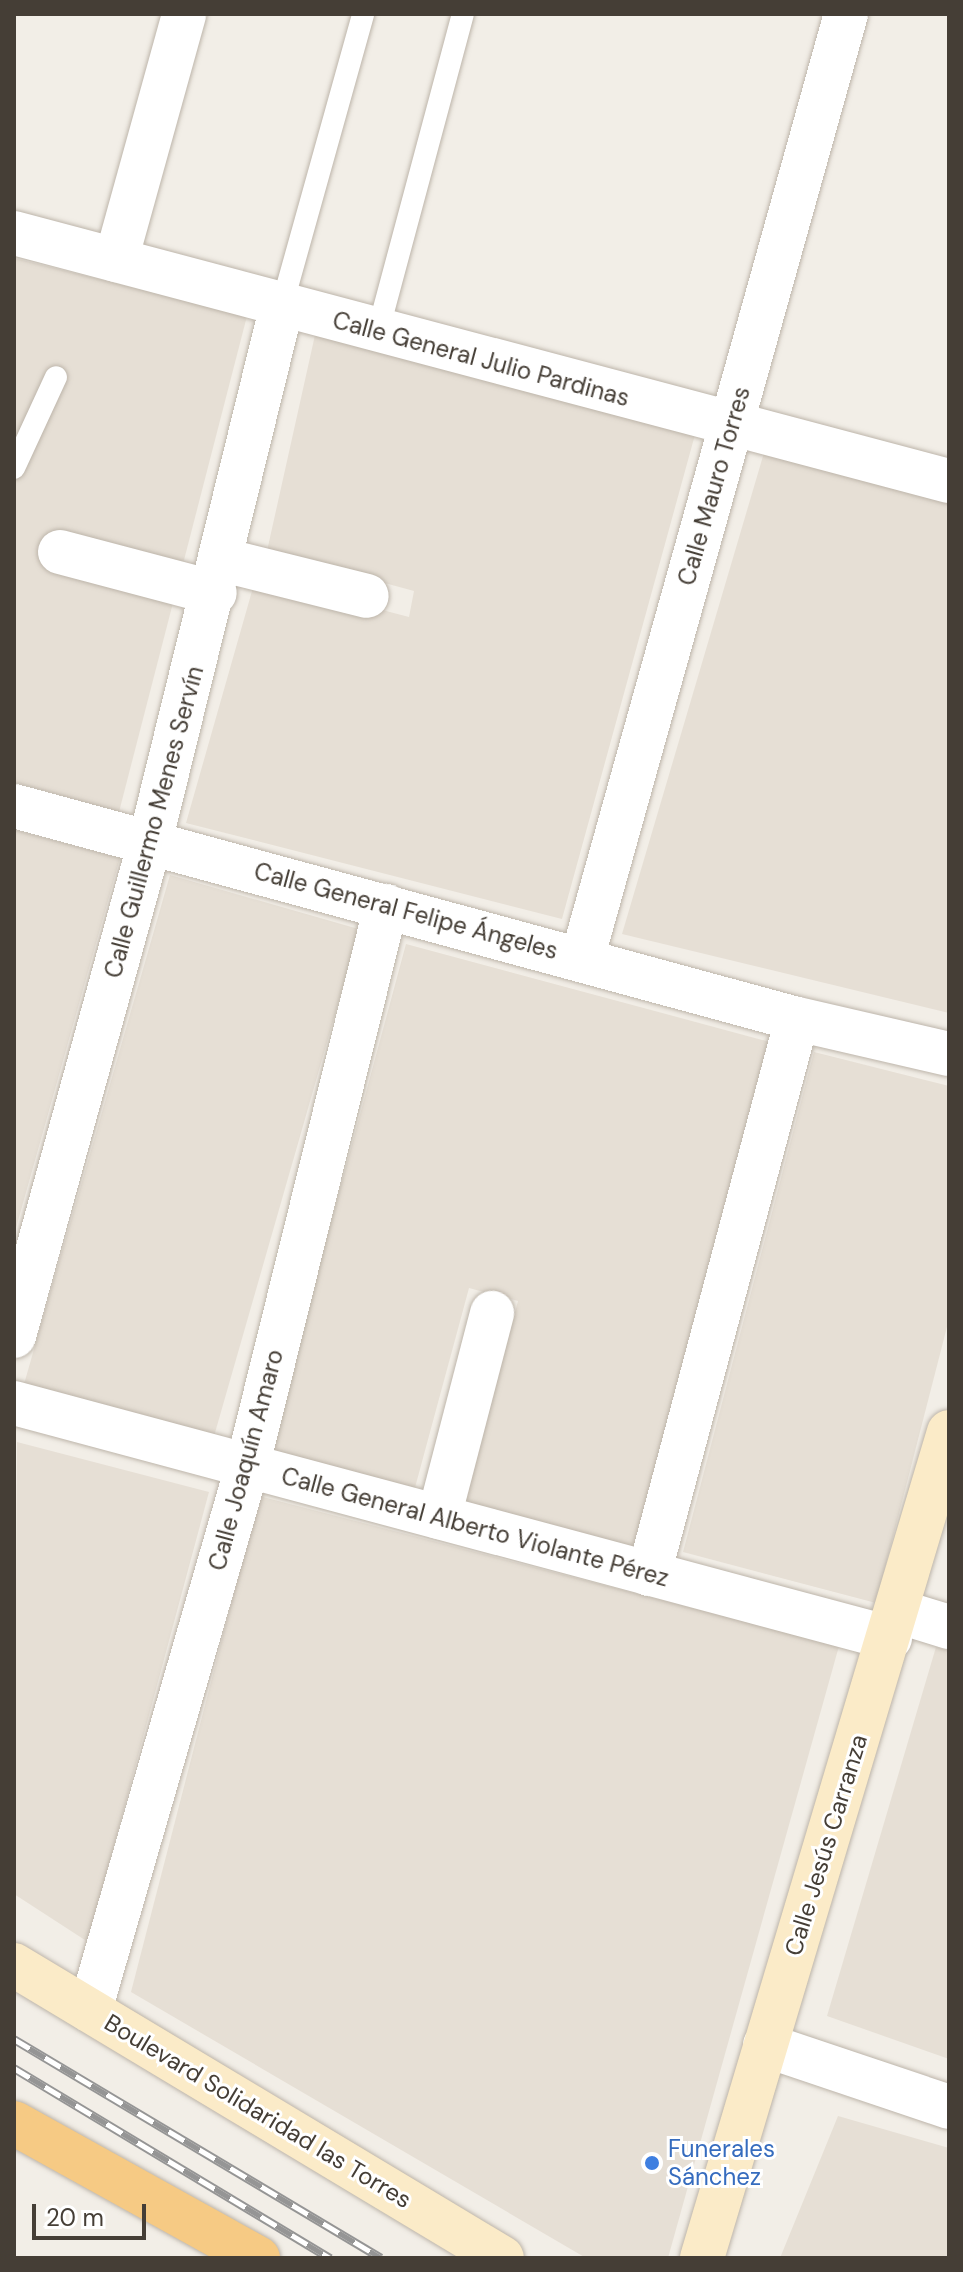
<!DOCTYPE html>
<html>
<head>
<meta charset="utf-8">
<style>
  body { margin:0 }
  #map { position:relative; width:963px; height:2272px; overflow:hidden; background:#f2eee7; font-family:"DM Sans",sans-serif }
  div>[style] { position:absolute }
  .residential>* { inset:0; background:#e6dfd5; transform-origin:0 0 }
  .roads { filter:drop-shadow(0 0 2px #bdb5aa) drop-shadow(0 0 2px #bdb5aa) }
  .service>* { height:22px; margin:-11px; padding:0 11px; transform-origin:11px; border-radius:11px; background:#fff }
  .minor>* { height:44px; margin:-22px; padding:0 22px; transform-origin:22px; border-radius:22px; background:#fff }
  .secondary>* { height:44px; margin:-22px; padding:0 22px; transform-origin:22px; border-radius:22px; background:#fbebc8 }
  .trunk>* { height:44px; margin:-22px; padding:0 22px; transform-origin:22px; border-radius:22px; background:#f6ca84 }
  .rail>* { height:9px; margin-top:-4.5px; transform-origin:0; background:repeating-linear-gradient(90deg,#fff 0 18px,#959595 0 36px); box-sizing:border-box; border-block:2px solid #959595 }
  .dots>* { width:22px; height:22px; translate:-50% -50%; box-sizing:border-box; border:4px solid #fff; border-radius:50% }
  span { translate:-50% -50%; white-space:nowrap; text-align:center; line-height:1.15; -webkit-text-stroke:6px #fff; paint-order:stroke }
  .street-label { font-size:24px; color:#453e36 }
  .shop-label { font-size:24px; color:#366cbe }
  .left { translate:0 -50%; text-align:left }
  .frame { position:absolute; inset:0; border:16px solid #453e36; pointer-events:none }
  .scale { position:absolute; left:32px; top:2204px; width:114px; height:36px; box-sizing:border-box; border:4px solid #453e36; border-top:0; padding-left:10px; font-size:24px; line-height:28px; white-space:nowrap; color:#453e36; -webkit-text-stroke:6px #fff; paint-order:stroke }
</style>
</head>
<body>
<div id="map">
  <div class="residential">
    <i style="clip-path:polygon(14px 258px,247px 316px,119px 812px,14px 782px)"></i>
    <i style="clip-path:polygon(315px 335px,696px 431px,562px 919px,186px 823px,256px 577px,409px 617px,414px 591px,267px 551px)"></i>
    <i style="clip-path:polygon(766px 446px,949px 496px,949px 1013px,622px 934px)"></i>
    <i style="clip-path:polygon(14px 830px,120px 858px,14px 1235px)"></i>
    <i style="left:170px;top:875px;width:197px;height:537px;rotate:16deg"></i>
    <i style="clip-path:polygon(406px 944px,770px 1042px,631px 1558px,462px 1512px,518px 1301px,469px 1288px,413px 1495px,268px 1456px)"></i>
    <i style="clip-path:polygon(814px 1052px,949px 1086px,949px 1319px,876px 1603px,683px 1552px)"></i>
    <i style="clip-path:polygon(17px 1442px,209px 1492px,88px 1942px,14px 1894px)"></i>
    <i style="clip-path:polygon(259px 1496px,839px 1646px,668px 2258px,586px 2258px,131px 1992px)"></i>
    <i style="clip-path:polygon(936px 1647px,949px 1651px,949px 2059px,827px 2016px)"></i>
    <i style="clip-path:polygon(838px 2116px,949px 2148px,949px 2258px,780px 2258px)"></i>
  </div>
  <div class="roads">
    <div class="service">
      <i style="left:282px;top:305px;width:302px;rotate:-74.4deg"></i>
      <i style="left:378px;top:331px;width:328px;rotate:-75deg"></i>
      <i style="left:14px;top:468px;width:100px;rotate:-65.2deg"></i>
    </div>
    <div class="minor">
      <i style="left:14px;top:233px;width:967px;rotate:14.86deg"></i>
      <i style="left:116px;top:260px;width:255px;rotate:-74.5deg"></i>
      <i style="left:60px;top:552px;width:160px;rotate:14.8deg"></i>
      <i style="left:223px;top:560px;width:148px;rotate:14deg"></i>
      <i style="left:14px;top:806px;width:811px;rotate:15.22deg"></i>
      <i style="left:797px;top:1019px;width:156px;rotate:13deg"></i>
      <i style="left:582px;top:959px;width:981px;rotate:-74.39deg"></i>
      <i style="left:14px;top:1336px;width:512px;rotate:-74.61deg"></i>
      <i style="left:150px;top:842px;width:553px;rotate:-76.19deg"></i>
      <i style="left:14px;top:1403px;width:907px;rotate:15.02deg"></i>
      <i style="left:439px;top:1517px;width:211px;rotate:-75.4deg"></i>
      <i style="left:649px;top:1574px;width:574px;rotate:-75.07deg"></i>
      <i style="left:897px;top:1611px;width:54px;rotate:17.1deg"></i>
      <i style="left:90px;top:2010px;width:568px;rotate:-73.86deg"></i>
      <i style="left:248px;top:1464px;width:575px;rotate:-76.11deg"></i>
      <i style="left:765px;top:2045px;width:194px;rotate:18.6deg"></i>
    </div>
    <div class="secondary">
      <i style="left:14px;top:1965px;width:569px;rotate:30.98deg"></i>
      <i style="left:702px;top:2258px;width:862px;rotate:-73.35deg"></i>
    </div>
    <div class="trunk">
      <i style="left:14px;top:2123px;width:279px;rotate:29deg"></i>
    </div>
  </div>
  <div class="rail">
    <i style="left:14px;top:2039px;width:427px;rotate:30.8deg"></i>
    <i style="left:14px;top:2068px;width:369px;rotate:31deg"></i>
  </div>
  <div class="dots">
    <i style="left:652px;top:2163px;background:#3f7fe0"></i>
  </div>
  <div class="street-label">
    <span style="left:481px;top:359px;rotate:15deg">Calle General Julio Pardinas</span>
    <span style="left:714px;top:486px;rotate:-74deg">Calle Mauro Torres</span>
    <span style="left:154px;top:822px;rotate:-75deg">Calle Guillermo Menes Servín</span>
    <span style="left:406px;top:911px;rotate:15deg">Calle General Felipe Ángeles</span>
    <span style="left:246px;top:1460px;rotate:-75deg">Calle Joaquín Amaro</span>
    <span style="left:475px;top:1527px;rotate:15deg">Calle General Alberto Violante Pérez</span>
    <span style="left:826px;top:1845px;rotate:-73deg">Calle Jesús Carranza</span>
    <span style="left:258px;top:2111px;rotate:31deg">Boulevard Solidaridad las Torres</span>
  </div>
  <div class="shop-label">
    <span class="left" style="left:668px;top:2163px">Funerales<br>Sánchez</span>
  </div>
  <div class="frame"></div>
  <div class="scale">20 m</div>
</div>
</body>
</html>
